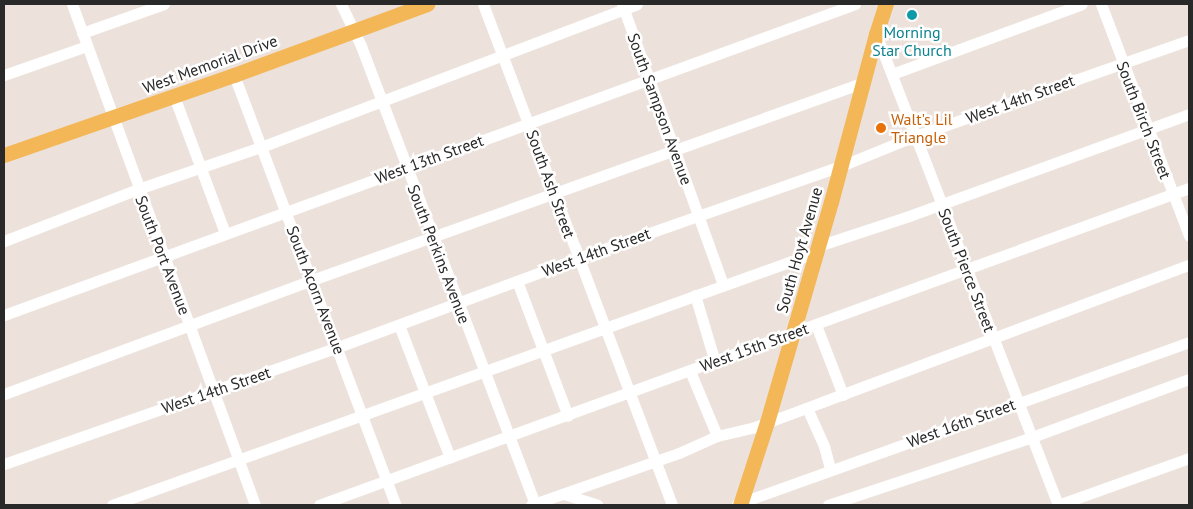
<!DOCTYPE html>
<html>
<head>
<meta charset="utf-8">
<style>
  body { margin:0 }
  #map { position:relative; width:1193px; height:509px; overflow:hidden; background:#ece2db; font-family:"PT Sans",sans-serif }
  div>[style] { position:absolute }
  .minor>* { height:11px; margin:-5.5px; padding:0 5.5px; transform-origin:5.5px; border-radius:5.5px; background:#fff }
  .major>* { height:15px; margin:-7.5px; padding:0 7.5px; transform-origin:7.5px; border-radius:7.5px; background:#f3b758 }
  .dots>* { width:14px; height:14px; translate:-50% -50%; box-sizing:border-box; border:2px solid #fff; border-radius:50% }
  span { translate:-50% -50%; white-space:nowrap; text-align:center; line-height:1.15; -webkit-text-stroke:5px #fff; paint-order:stroke }
  .culture-label { font-size:16px; color:#0d838f }
  .street-label { font-size:16px; color:#292929 }
  .food-label { font-size:16px; color:#c56008 }
  .left { translate:0 -50%; text-align:left }
  .frame { position:absolute; inset:0; border:5px solid #292929; pointer-events:none }
</style>
</head>
<body>
<div id="map">
  <div class="minor">
    <i style="left:72px;top:4px;width:533px;rotate:69.93deg"></i>
    <i style="left:341px;top:4px;width:47px;rotate:64.5deg"></i>
    <i style="left:361px;top:46px;width:491px;rotate:69.2deg"></i>
    <i style="left:483px;top:4px;width:535px;rotate:69.33deg"></i>
    <i style="left:622px;top:4px;width:299px;rotate:70.2deg"></i>
    <i style="left:1101px;top:4px;width:248px;rotate:69.2deg"></i>
    <i style="left:82px;top:33px;width:87px;rotate:-19.5deg"></i>
    <i style="left:876px;top:34px;width:505px;rotate:68.87deg"></i>
    <i style="left:892px;top:74px;width:202px;rotate:-20.2deg"></i>
    <i style="left:4px;top:75px;width:88px;rotate:-19.3deg"></i>
    <i style="left:234px;top:75px;width:460px;rotate:69.4deg"></i>
    <i style="left:174px;top:96px;width:146px;rotate:69.6deg"></i>
    <i style="left:4px;top:241px;width:144px;rotate:-21.2deg"></i>
    <i style="left:138px;top:189px;width:130px;rotate:-18.9deg"></i>
    <i style="left:261px;top:147px;width:402px;rotate:-20.8deg"></i>
    <i style="left:818px;top:246px;width:96px;rotate:-18.2deg"></i>
    <i style="left:909px;top:216px;width:298px;rotate:-20deg"></i>
    <i style="left:517px;top:281px;width:144px;rotate:69.3deg"></i>
    <i style="left:695px;top:295px;width:70px;rotate:73.4deg"></i>
    <i style="left:4px;top:315px;width:906px;rotate:-20.07deg"></i>
    <i style="left:399px;top:325px;width:142px;rotate:69deg"></i>
    <i style="left:816px;top:325px;width:75px;rotate:68.9deg"></i>
    <i style="left:690px;top:371px;width:70px;rotate:67.4deg"></i>
    <i style="left:4px;top:394px;width:328px;rotate:-20.3deg"></i>
    <i style="left:312px;top:280px;width:584px;rotate:-19.71deg"></i>
    <i style="left:807px;top:408px;width:42px;rotate:65.9deg"></i>
    <i style="left:824px;top:446px;width:24px;rotate:75deg"></i>
    <i style="left:4px;top:464px;width:354px;rotate:-19.3deg"></i>
    <i style="left:338px;top:347px;width:256px;rotate:-20.3deg"></i>
    <i style="left:578px;top:258px;width:279px;rotate:-19.3deg"></i>
    <i style="left:841px;top:166px;width:80px;rotate:-22.1deg"></i>
    <i style="left:915px;top:136px;width:290px;rotate:-19.3deg"></i>
    <i style="left:564px;top:494px;width:35px;rotate:18deg"></i>
    <i style="left:737px;top:504px;width:480px;rotate:-19.7deg"></i>
    <i style="left:112px;top:505px;width:749px;rotate:-19.74deg"></i>
    <i style="left:319px;top:505px;width:926px;rotate:-20.02deg"></i>
    <i style="left:531px;top:505px;width:157px;rotate:-19.4deg"></i>
    <i style="left:679px;top:453px;width:42px;rotate:-24.1deg"></i>
    <i style="left:717px;top:436px;width:39px;rotate:-13deg"></i>
    <i style="left:755px;top:427px;width:72px;rotate:-20.5deg"></i>
    <i style="left:822px;top:402px;width:392px;rotate:-20.5deg"></i>
    <i style="left:828px;top:505px;width:215px;rotate:-18.4deg"></i>
    <i style="left:1032px;top:437px;width:167px;rotate:-20.3deg"></i>
    <i style="left:1058px;top:505px;width:139px;rotate:-19.7deg"></i>
  </div>
  <div class="major">
    <i style="left:4px;top:155px;width:244px;rotate:-19.2deg"></i>
    <i style="left:234px;top:75px;width:206px;rotate:-20.2deg"></i>
    <i style="left:740px;top:505px;width:87px;rotate:-72deg"></i>
    <i style="left:767px;top:422px;width:229px;rotate:-73.8deg"></i>
    <i style="left:831px;top:202px;width:174px;rotate:-75deg"></i>
    <i style="left:876px;top:34px;width:32px;rotate:-72deg"></i>
  </div>
  <div class="dots">
    <i style="left:912px;top:15px;background:#0f9aa8"></i>
    <i style="left:881px;top:128px;background:#e8710a"></i>
  </div>
  <div class="culture-label">
    <span style="left:912px;top:41px">Morning<br>Star Church</span>
  </div>
  <div class="street-label">
    <span style="left:210px;top:64px;rotate:-20deg">West Memorial Drive</span>
    <span style="left:1020px;top:99px;rotate:-20deg">West 14th Street</span>
    <span style="left:660px;top:109px;rotate:70deg">South Sampson Avenue</span>
    <span style="left:1144px;top:120px;rotate:69deg">South Birch Street</span>
    <span style="left:429px;top:159px;rotate:-20deg">West 13th Street</span>
    <span style="left:551px;top:184px;rotate:70deg">South Ash Street</span>
    <span style="left:799px;top:250px;rotate:-74deg">South Hoyt Avenue</span>
    <span style="left:596px;top:252px;rotate:-20deg">West 14th Street</span>
    <span style="left:439px;top:254px;rotate:69deg">South Perkins Avenue</span>
    <span style="left:163px;top:255px;rotate:69deg">South Port Avenue</span>
    <span style="left:967px;top:270px;rotate:69deg">South Pierce Street</span>
    <span style="left:316px;top:290px;rotate:69deg">South Acorn Avenue</span>
    <span style="left:754px;top:347px;rotate:-20deg">West 15th Street</span>
    <span style="left:216px;top:390px;rotate:-19deg">West 14th Street</span>
    <span style="left:961px;top:423px;rotate:-20deg">West 16th Street</span>
  </div>
  <div class="food-label">
    <span class="left" style="left:891px;top:128px">Walt's Lil<br>Triangle</span>
  </div>
  <div class="frame"></div>
</div>
</body>
</html>
